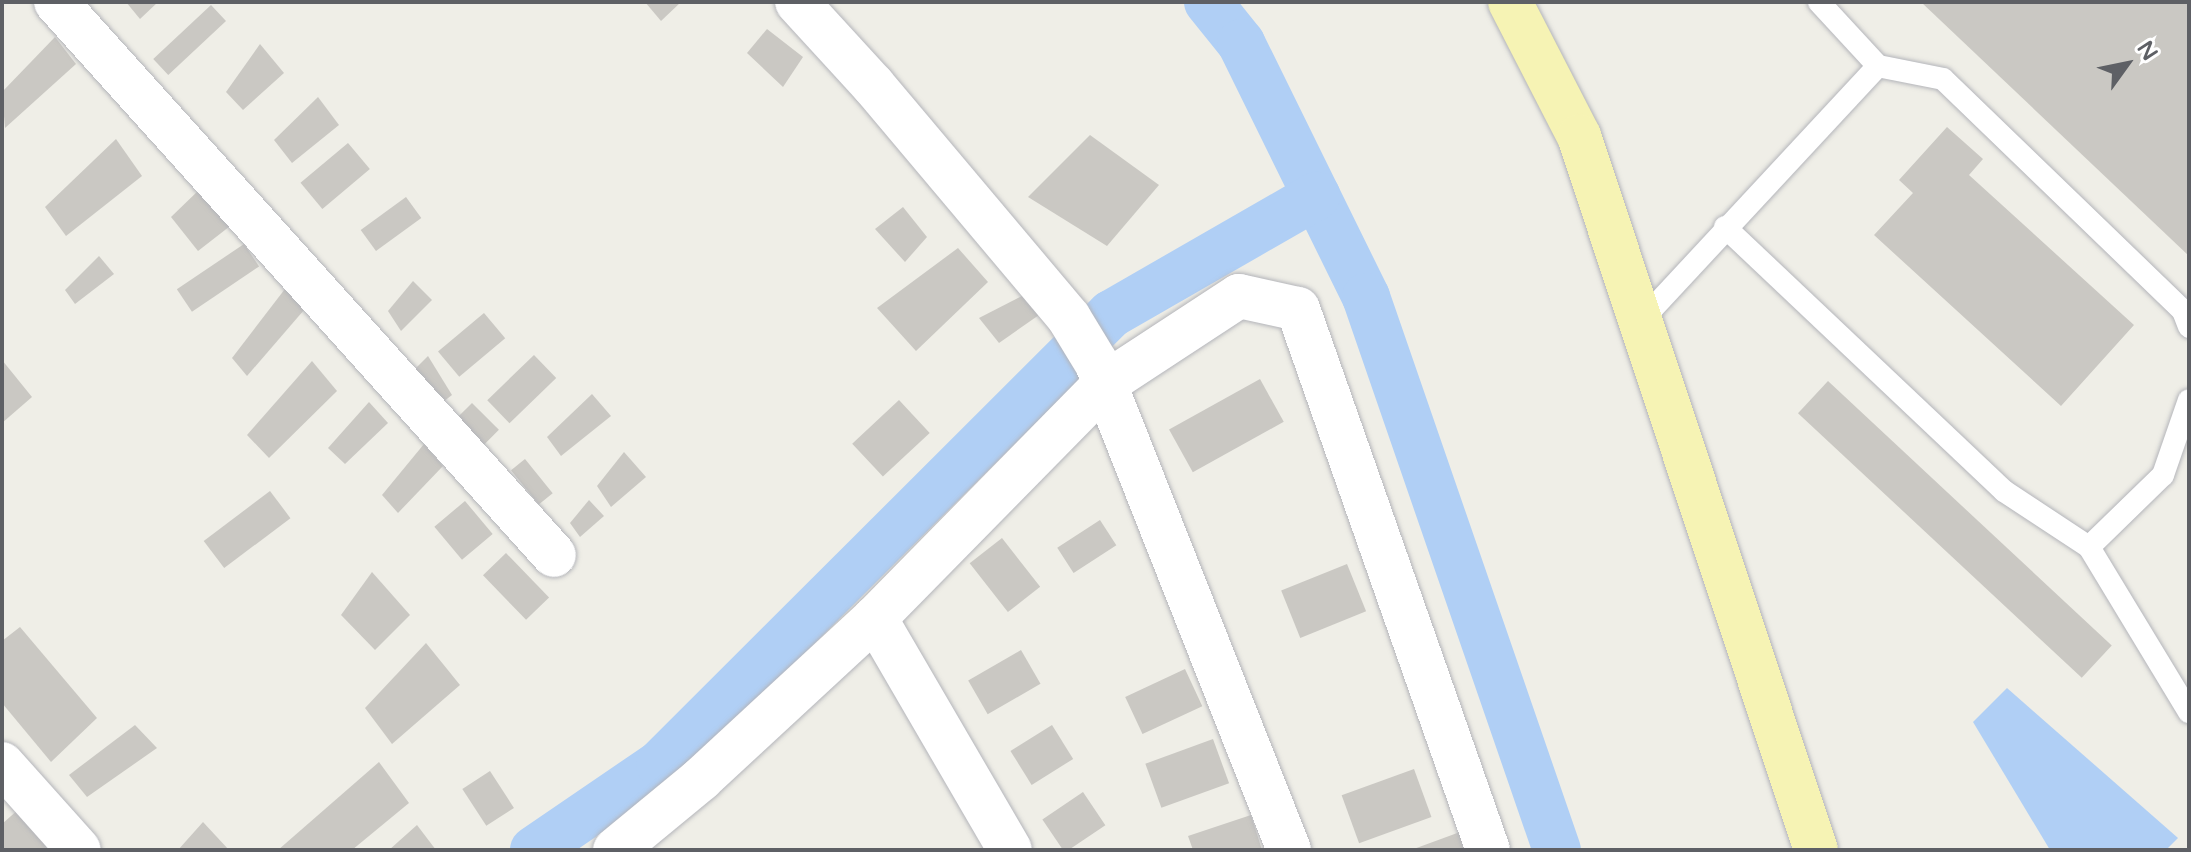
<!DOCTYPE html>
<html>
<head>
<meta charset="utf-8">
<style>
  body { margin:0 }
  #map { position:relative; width:2191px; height:852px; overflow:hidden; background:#efeee7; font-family:"Varela Round",sans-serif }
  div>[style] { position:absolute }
  .water>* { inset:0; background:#b0cff5 }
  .canal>* { height:48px; margin:-24px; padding:0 24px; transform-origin:24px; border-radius:24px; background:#b0cff5 }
  .building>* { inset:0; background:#cac8c3; transform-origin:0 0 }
  .roads { filter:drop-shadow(0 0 2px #b4b5ba) drop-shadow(0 0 2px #b4b5ba) }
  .lane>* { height:22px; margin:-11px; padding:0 11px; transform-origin:11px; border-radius:11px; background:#fff }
  .street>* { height:44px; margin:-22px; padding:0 22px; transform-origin:22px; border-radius:22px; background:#fff }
  .primary>* { height:44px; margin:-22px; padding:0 22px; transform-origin:22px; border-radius:22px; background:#f6f3b4 }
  span { translate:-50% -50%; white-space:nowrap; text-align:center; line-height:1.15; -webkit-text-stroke:7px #fff; paint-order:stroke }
  .frame { position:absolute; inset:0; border:4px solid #5e6065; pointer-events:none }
  .north { position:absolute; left:2087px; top:24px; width:80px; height:80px; -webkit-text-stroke:6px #fff; paint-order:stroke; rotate:57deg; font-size:22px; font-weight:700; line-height:32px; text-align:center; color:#5e6065 }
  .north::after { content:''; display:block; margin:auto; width:28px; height:36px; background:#5e6065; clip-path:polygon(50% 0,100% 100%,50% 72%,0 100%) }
</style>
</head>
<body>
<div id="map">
  <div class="water">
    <i style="clip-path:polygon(2007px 688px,2178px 838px,2166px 850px,2050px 850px,1973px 722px)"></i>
  </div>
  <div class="canal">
    <i style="left:1208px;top:2px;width:53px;rotate:51.2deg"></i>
    <i style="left:1241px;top:43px;width:283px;rotate:63.8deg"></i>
    <i style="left:1366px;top:297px;width:585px;rotate:70.95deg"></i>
    <i style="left:534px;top:850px;width:153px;rotate:-34.3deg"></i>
    <i style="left:660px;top:764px;width:637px;rotate:-44.94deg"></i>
    <i style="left:1111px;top:314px;width:237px;rotate:-29.9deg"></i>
  </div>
  <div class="building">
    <i style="clip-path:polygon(126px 2px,158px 2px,140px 19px)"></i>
    <i style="clip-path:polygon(645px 2px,681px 2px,661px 21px)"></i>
    <i style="clip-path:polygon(1921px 2px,2189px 2px,2189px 256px)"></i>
    <i style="left:211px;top:5px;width:22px;height:79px;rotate:47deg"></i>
    <i style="clip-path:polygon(767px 29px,803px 57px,783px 87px,747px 53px)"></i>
    <i style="clip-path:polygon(55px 37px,76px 64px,5px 128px,2px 92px)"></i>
    <i style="clip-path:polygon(260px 44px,284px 73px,243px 110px,226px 92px)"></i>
    <i style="clip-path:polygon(318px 97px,339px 125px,292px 163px,274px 140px)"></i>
    <i style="clip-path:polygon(1947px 127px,1983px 159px,1969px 175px,2134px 325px,2061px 406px,1874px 235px,1913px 193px,1899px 180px)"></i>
    <i style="clip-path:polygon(1090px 135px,1159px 185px,1107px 246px,1028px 197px)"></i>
    <i style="clip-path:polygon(116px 139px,142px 176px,66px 236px,45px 207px)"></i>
    <i style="left:348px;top:143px;width:34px;height:62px;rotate:50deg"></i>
    <i style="clip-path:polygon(201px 188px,234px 223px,198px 251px,171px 217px)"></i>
    <i style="left:406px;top:197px;width:26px;height:56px;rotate:54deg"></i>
    <i style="clip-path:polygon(903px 207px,927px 237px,905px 262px,875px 229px)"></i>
    <i style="left:244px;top:244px;width:27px;height:81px;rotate:56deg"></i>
    <i style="clip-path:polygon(958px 248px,988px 282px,916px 351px,877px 308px)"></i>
    <i style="clip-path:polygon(99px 256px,114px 274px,75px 304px,65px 290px)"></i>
    <i style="clip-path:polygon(413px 281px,432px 300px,401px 331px,388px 311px)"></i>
    <i style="clip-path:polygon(288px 285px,304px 310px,247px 376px,232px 358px)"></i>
    <i style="clip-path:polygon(1022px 296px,1039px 315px,999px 343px,979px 318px)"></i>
    <i style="left:484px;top:313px;width:33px;height:60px;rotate:50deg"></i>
    <i style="left:534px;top:355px;width:32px;height:65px;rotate:46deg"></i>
    <i style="clip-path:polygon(428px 356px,452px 395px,439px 405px,411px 373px)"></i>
    <i style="clip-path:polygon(2px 360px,32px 397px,2px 423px)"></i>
    <i style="clip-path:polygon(312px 361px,337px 391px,269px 458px,247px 435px)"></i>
    <i style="left:1260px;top:379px;width:49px;height:104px;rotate:61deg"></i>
    <i style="left:1828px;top:381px;width:388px;height:44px;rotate:43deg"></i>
    <i style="clip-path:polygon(592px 394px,611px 416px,561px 456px,547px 437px)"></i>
    <i style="left:899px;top:400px;width:45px;height:64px;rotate:47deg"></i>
    <i style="clip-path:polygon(369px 402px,388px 423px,345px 464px,328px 448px)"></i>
    <i style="left:472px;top:403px;width:38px;height:27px;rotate:45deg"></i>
    <i style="clip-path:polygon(424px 444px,443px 466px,398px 513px,382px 495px)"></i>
    <i style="clip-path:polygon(624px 452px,646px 477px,611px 507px,597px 486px)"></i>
    <i style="left:525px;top:459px;width:44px;height:18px;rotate:51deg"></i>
    <i style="left:270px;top:491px;width:34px;height:83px;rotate:53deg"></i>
    <i style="clip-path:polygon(589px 500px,604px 516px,580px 537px,570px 523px)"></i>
    <i style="left:465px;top:501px;width:43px;height:40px;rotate:50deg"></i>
    <i style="left:1100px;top:520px;width:30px;height:51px;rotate:57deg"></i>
    <i style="left:1002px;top:538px;width:62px;height:41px;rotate:52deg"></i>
    <i style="left:506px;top:553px;width:62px;height:32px;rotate:46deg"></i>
    <i style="left:1347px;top:564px;width:51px;height:71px;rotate:68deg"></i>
    <i style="clip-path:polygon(372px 572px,410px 615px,375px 650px,341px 615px)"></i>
    <i style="clip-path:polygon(20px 627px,97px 718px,51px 762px,2px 703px,2px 641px)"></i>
    <i style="clip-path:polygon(426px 643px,460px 685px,392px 744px,365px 708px)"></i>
    <i style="left:1021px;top:650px;width:39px;height:61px;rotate:60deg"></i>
    <i style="left:1185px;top:669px;width:41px;height:66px;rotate:65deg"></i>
    <i style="clip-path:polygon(135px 725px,157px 748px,87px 797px,69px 775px)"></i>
    <i style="left:1052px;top:725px;width:40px;height:49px;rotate:58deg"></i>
    <i style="left:1213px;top:739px;width:47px;height:72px;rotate:70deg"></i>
    <i style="clip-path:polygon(379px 762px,409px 803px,352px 850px,278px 850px)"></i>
    <i style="left:1414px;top:769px;width:51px;height:77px;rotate:70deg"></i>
    <i style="left:490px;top:771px;width:44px;height:33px;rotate:57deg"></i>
    <i style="left:1083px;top:792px;width:40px;height:49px;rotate:56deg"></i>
    <i style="clip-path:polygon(20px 808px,53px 841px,43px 850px,2px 850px,2px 824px)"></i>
    <i style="clip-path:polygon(1251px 815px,1262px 850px,1193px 850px,1188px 836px)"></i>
    <i style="clip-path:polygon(203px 822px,229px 850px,178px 850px)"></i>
    <i style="clip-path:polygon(417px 825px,436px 850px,389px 850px)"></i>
    <i style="clip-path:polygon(1460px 832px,1466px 850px,1411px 850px)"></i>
  </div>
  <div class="roads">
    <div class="lane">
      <i style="left:1819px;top:2px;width:87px;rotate:47.3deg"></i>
      <i style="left:1725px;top:227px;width:384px;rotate:43.4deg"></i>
      <i style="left:2004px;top:491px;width:102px;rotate:33.4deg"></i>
      <i style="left:2089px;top:547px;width:103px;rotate:-44.2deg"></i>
      <i style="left:2163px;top:475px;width:79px;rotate:-70.9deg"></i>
      <i style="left:1641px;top:321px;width:348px;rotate:-47.1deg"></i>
      <i style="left:1878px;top:66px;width:66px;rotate:11.3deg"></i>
      <i style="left:1943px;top:79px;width:334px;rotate:44deg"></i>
      <i style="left:2183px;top:311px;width:17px;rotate:69deg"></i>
      <i style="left:2089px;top:547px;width:193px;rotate:58.8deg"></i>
    </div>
    <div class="street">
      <i style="left:56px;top:2px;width:744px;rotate:48deg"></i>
      <i style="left:797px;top:2px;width:113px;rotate:47.5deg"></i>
      <i style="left:873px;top:85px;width:304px;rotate:49.9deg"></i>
      <i style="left:1069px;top:318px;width:54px;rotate:58.7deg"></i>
      <i style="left:1097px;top:364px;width:523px;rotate:68.44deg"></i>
      <i style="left:875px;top:618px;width:268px;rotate:59.8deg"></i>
      <i style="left:2px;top:764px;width:115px;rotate:48.2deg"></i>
      <i style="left:615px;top:850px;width:112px;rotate:-39.5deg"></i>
      <i style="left:701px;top:779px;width:237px;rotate:-42.8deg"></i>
      <i style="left:875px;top:618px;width:330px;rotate:-45.5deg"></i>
      <i style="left:1106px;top:383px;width:159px;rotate:-33.2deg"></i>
      <i style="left:1239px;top:296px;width:60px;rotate:12.4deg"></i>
      <i style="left:1298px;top:309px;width:573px;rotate:70.65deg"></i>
    </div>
    <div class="primary">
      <i style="left:1510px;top:2px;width:151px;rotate:62.8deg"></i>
      <i style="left:1579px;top:136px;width:752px;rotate:71.64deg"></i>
    </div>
  </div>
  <div class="frame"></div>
  <div class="north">N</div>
</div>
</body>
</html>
